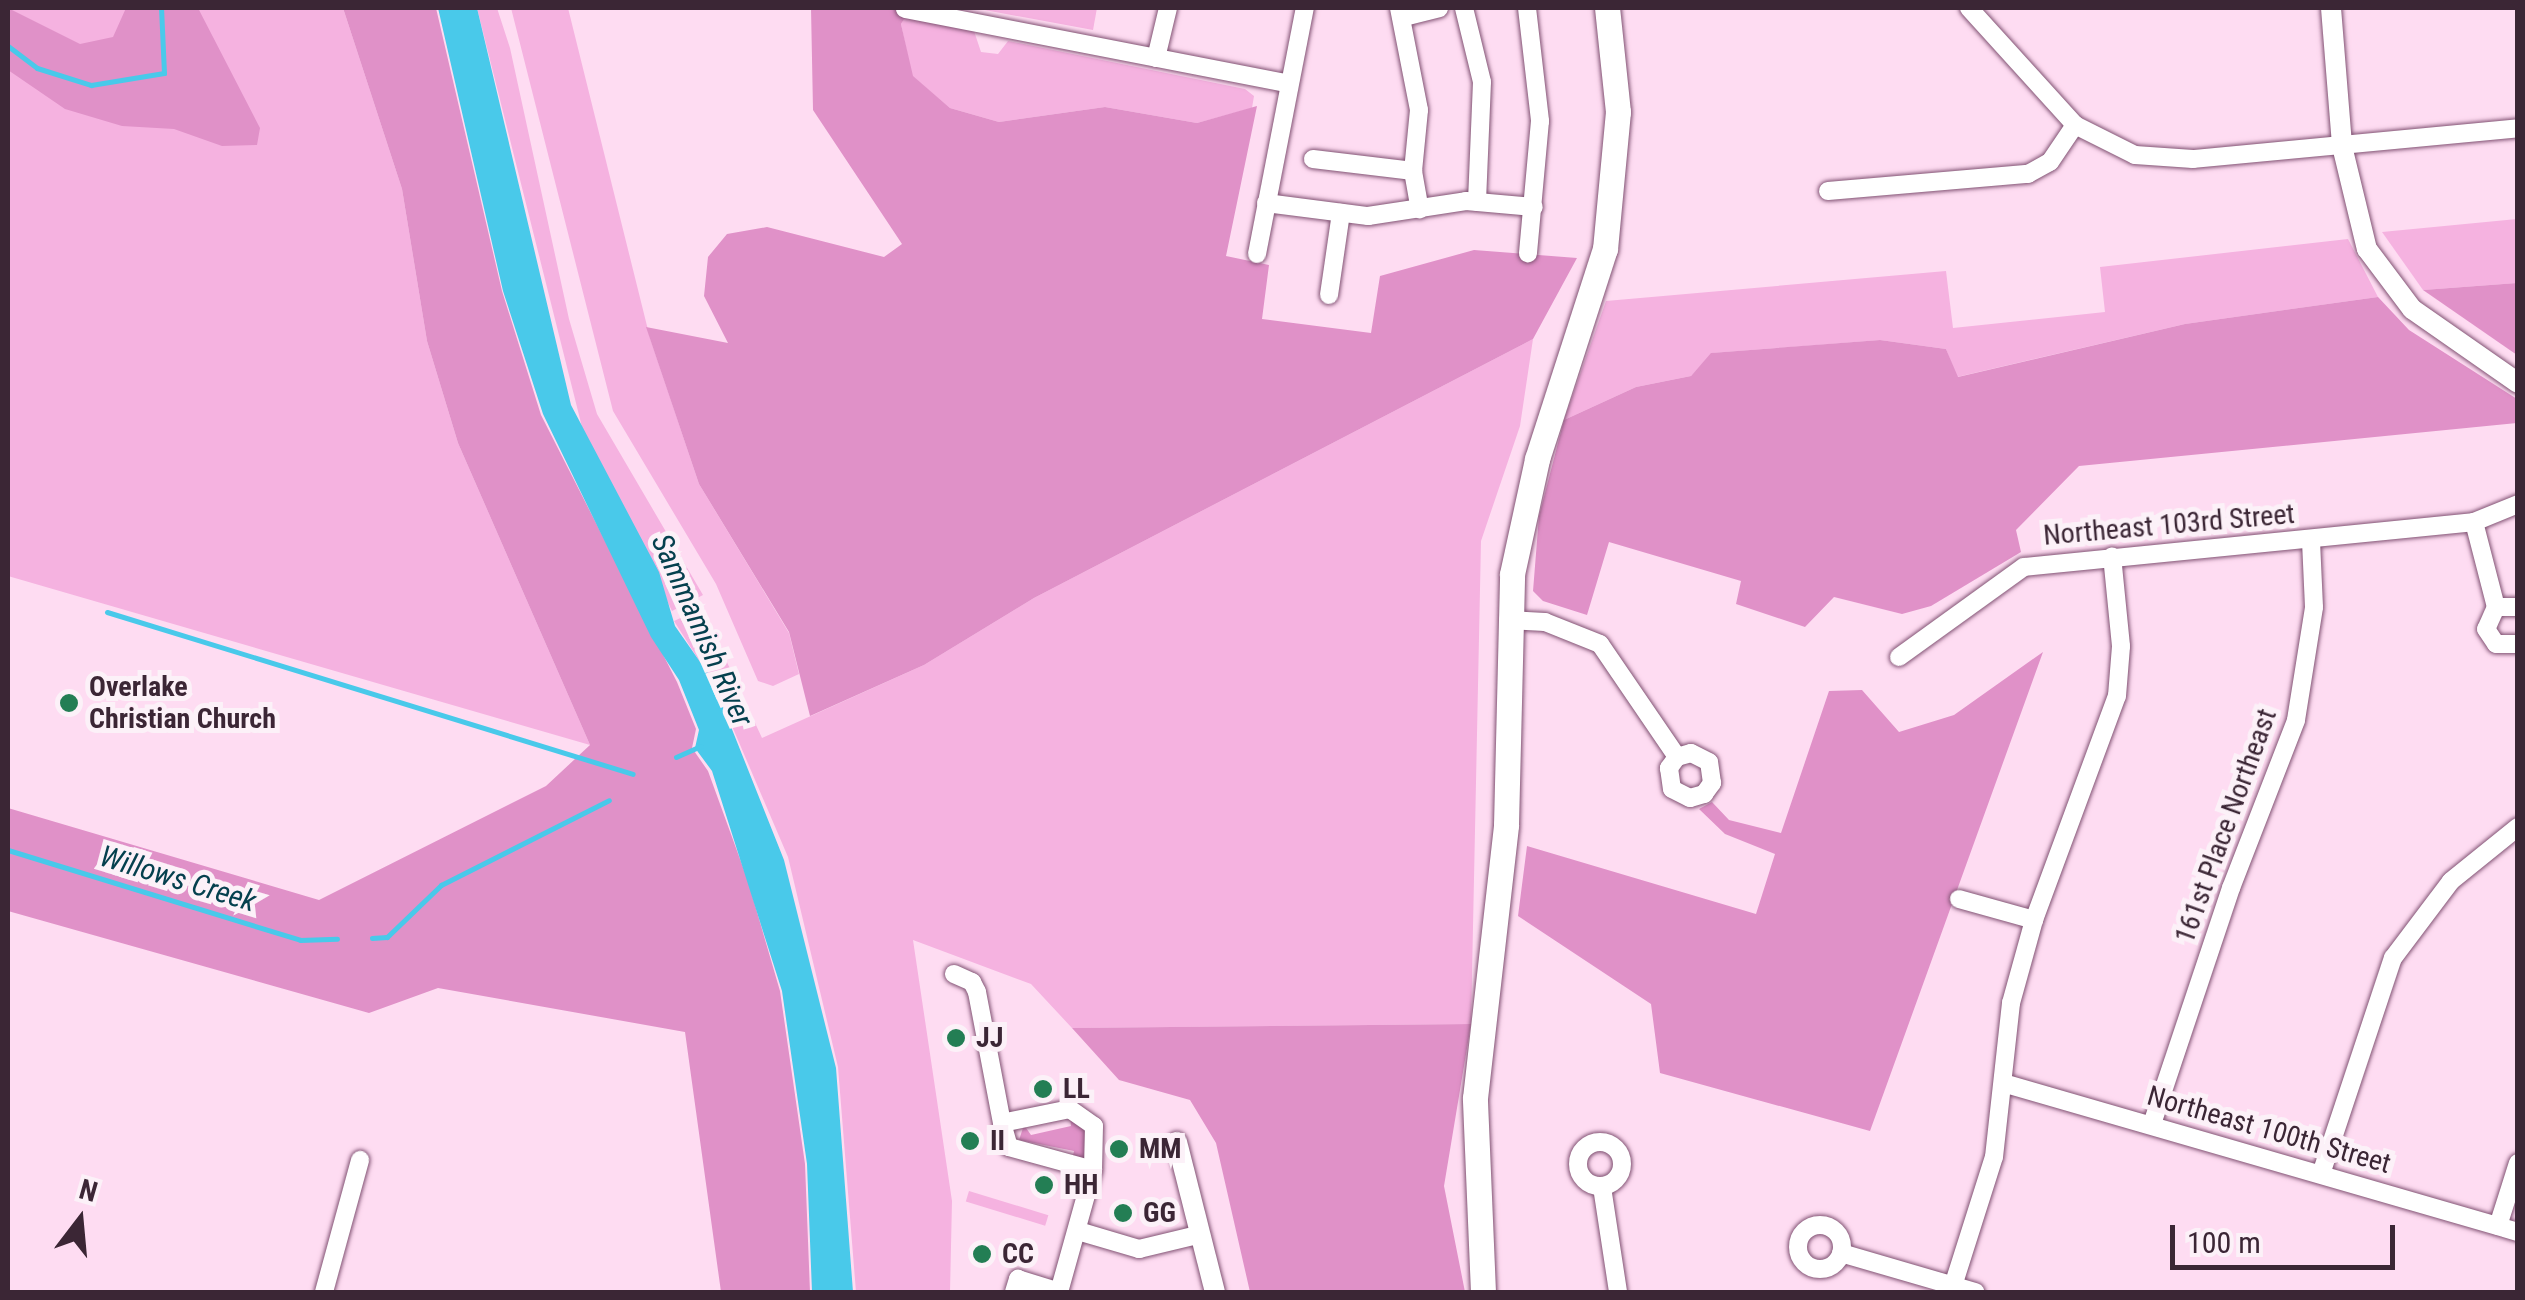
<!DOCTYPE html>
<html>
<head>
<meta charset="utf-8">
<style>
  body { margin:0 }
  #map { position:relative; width:2525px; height:1300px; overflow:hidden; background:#fedcf2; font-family:"Roboto Condensed",sans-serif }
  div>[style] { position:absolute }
  .green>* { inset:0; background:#f5b2e0; transform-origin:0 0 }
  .forest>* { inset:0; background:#e091c8 }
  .water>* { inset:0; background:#49c9ea }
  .stream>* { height:5px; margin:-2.5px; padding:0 2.5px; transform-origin:2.5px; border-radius:2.5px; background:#49c9ea }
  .roads { filter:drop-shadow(0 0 2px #815273) drop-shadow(0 0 2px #815273) }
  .minor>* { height:18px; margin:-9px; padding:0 9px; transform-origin:9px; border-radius:9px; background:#fff }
  .minor>.ring { margin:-9px; padding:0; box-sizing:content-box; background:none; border:18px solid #fff; border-radius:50% }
  .tertiary>* { height:20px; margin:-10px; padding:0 10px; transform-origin:10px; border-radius:10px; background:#fff }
  .primary>* { height:25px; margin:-12.5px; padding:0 12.5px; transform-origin:12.5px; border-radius:12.5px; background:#fff }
  .dots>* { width:28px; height:28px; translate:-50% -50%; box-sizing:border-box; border:5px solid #fcf1f8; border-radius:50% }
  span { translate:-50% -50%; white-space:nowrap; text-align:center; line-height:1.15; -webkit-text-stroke:10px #fcf1f8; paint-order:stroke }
  .street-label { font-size:28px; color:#3b2635 }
  .poi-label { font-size:28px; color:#3b2635; font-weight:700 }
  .left { translate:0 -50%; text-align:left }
  .water-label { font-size:30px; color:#05404e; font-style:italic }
  .frame { position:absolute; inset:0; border:10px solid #3b2635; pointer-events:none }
  .north { position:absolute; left:30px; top:1170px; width:100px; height:100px; -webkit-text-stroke:8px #fcf1f8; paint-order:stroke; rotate:16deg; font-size:28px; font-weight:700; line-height:40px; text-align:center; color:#3b2635 }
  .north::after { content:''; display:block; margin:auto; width:35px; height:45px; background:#3b2635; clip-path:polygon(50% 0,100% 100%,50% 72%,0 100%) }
  .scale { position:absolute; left:2170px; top:1225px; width:225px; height:45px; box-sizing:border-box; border:5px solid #3b2635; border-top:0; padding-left:12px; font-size:30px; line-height:35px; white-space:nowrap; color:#3b2635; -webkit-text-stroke:8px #fcf1f8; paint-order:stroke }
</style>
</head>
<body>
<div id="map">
  <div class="green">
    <i style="clip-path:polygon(8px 8px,343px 8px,402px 189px,427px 341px,458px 443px,590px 745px,8px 576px)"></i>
    <i style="clip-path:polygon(477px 8px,497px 8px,510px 48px,569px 319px,597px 414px,703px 595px,672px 611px,582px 427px)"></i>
    <i style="clip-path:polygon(511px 8px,568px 8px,650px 338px,699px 484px,789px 633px,799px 674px,773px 686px,758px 681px,716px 584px,613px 411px)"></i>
    <i style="clip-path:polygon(974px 8px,1097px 8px,1093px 30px)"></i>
    <i style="clip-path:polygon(906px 15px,974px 31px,981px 52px,998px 54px,1008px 41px,1245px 89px,1254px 96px,1252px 108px,1197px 123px,1105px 107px,999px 122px,950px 108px,912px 76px,901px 24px)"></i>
    <i style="clip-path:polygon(2517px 219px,2517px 283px,2423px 290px,2382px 232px)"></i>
    <i style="clip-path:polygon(2348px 239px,2378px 297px,2185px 324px,1957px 377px,1946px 349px,1880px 340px,1712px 353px,1691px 376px,1636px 387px,1564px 420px,1606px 301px,1946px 271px,1953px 328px,2105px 312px,2100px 267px)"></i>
    <i style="clip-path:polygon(1533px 339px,1520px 426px,1481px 541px,1471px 1024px,1072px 1028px,1031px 984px,913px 940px,952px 1201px,950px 1292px,856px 1292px,838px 1067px,788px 857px,714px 684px,674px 621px,702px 608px,762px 738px,924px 665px,1034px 598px)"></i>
    <i style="left:969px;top:1191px;width:83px;height:11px;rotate:17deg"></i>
  </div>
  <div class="forest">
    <i style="clip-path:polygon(8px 8px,80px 44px,113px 37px,126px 8px,198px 8px,260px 128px,257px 145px,222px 146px,174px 129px,122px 126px,65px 109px,8px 70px)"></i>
    <i style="clip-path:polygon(343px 8px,436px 8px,502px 291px,541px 415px,677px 682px,696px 729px,692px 748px,708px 771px,748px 881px,780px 991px,805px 1164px,810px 1292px,721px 1292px,685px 1032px,438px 988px,369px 1013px,8px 911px,8px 808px,319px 900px,546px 786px,590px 745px,458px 443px,427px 341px,402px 189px)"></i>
    <i style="clip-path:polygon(811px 8px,911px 8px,901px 24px,913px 76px,950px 108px,999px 122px,1105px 107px,1197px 123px,1257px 106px,1226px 256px,1269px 265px,1262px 319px,1371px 333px,1380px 276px,1474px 250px,1577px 258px,1533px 339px,1034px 598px,924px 665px,810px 716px,789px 632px,699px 484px,646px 327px,728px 343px,704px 296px,708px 257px,727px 234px,767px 227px,884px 257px,902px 244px,813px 110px)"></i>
    <i style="clip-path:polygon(2517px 283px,2517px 355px,2423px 290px)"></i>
    <i style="clip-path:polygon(2378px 297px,2409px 330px,2517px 399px,2517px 423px,2079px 466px,2016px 530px,2021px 552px,1931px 606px,1902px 614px,1834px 597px,1805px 627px,1736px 604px,1741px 581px,1609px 542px,1587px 615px,1543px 601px,1533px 591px,1539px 516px,1564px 420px,1636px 387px,1691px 376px,1711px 353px,1880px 340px,1946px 349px,1958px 377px,2185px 324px)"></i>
    <i style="clip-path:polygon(2043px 652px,1870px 1131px,1660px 1073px,1651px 1004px,1518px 916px,1527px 846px,1756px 914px,1775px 854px,1725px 834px,1699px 809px,1712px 802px,1729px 820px,1781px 833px,1829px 691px,1862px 690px,1899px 732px,1954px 715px)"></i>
    <i style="clip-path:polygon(1471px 1024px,1444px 1186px,1465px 1292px,1250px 1292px,1216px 1143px,1190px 1100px,1119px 1080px,1072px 1028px)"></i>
    <i style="clip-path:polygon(1070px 1117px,1086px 1123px,1084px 1160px,1072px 1160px,1074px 1151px,1019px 1140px,1024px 1125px,1031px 1135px,1071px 1126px)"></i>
  </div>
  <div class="water">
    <i style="clip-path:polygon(438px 8px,477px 8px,571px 405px,659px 572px,675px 626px,712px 679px,784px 860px,836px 1068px,853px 1292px,812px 1292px,807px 1164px,782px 991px,712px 771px,695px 748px,699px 730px,679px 680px,651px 637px,543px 414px,503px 291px)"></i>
  </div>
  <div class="stream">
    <i style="left:8px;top:46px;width:36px;rotate:37deg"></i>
    <i style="left:37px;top:68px;width:57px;rotate:17.5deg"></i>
    <i style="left:91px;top:85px;width:74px;rotate:-9.3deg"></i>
    <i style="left:164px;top:73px;width:65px;rotate:-92.6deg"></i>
    <i style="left:107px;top:612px;width:550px;rotate:17.12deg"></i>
    <i style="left:676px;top:757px;width:27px;rotate:-24deg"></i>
    <i style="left:8px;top:850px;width:306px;rotate:17.1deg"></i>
    <i style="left:300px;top:940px;width:37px;rotate:-2deg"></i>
    <i style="left:372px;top:938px;width:15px;rotate:-4deg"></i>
    <i style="left:387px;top:937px;width:75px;rotate:-43.9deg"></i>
    <i style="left:441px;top:885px;width:188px;rotate:-26.8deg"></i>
  </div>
  <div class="roads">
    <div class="minor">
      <i style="left:1399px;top:8px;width:104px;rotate:78.9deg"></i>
      <i style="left:1419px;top:110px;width:61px;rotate:95.6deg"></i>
      <i style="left:1464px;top:8px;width:76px;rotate:76.3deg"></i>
      <i style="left:1482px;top:82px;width:120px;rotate:92.4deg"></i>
      <i style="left:1527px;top:8px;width:114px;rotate:83.4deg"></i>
      <i style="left:1540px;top:121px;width:133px;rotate:95.2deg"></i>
      <i style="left:1969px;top:8px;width:158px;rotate:47.8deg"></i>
      <i style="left:2075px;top:125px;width:67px;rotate:26.6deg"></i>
      <i style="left:2135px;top:155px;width:58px;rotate:3.9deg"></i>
      <i style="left:2193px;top:159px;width:326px;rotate:-5.4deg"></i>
      <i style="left:905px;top:9px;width:389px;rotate:11deg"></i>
      <i style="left:1404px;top:17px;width:36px;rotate:-14deg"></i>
      <i style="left:1156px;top:58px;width:51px;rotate:-76.5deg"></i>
      <i style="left:1313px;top:159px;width:101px;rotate:6.8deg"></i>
      <i style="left:1413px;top:171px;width:39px;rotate:80deg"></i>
      <i style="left:1828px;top:191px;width:201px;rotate:-4.9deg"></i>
      <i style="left:2028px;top:174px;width:25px;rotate:-29deg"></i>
      <i style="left:2050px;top:162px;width:45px;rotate:-56deg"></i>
      <i style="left:1266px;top:203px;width:103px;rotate:7.3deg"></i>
      <i style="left:1368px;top:216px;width:99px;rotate:-8.7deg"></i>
      <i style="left:1466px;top:201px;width:68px;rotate:5deg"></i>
      <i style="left:1257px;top:254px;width:251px;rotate:-79deg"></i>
      <i style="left:1329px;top:295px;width:83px;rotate:-81.7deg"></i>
      <i style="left:2474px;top:522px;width:88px;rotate:75.5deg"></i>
      <i style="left:2518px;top:607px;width:22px;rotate:180deg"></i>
      <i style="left:2496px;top:607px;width:24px;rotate:114deg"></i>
      <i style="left:2486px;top:629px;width:18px;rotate:56deg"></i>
      <i style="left:2496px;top:644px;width:22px"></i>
      <i style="left:1508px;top:620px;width:37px;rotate:3deg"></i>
      <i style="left:1545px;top:622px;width:59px;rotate:21.8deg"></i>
      <i style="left:1600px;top:644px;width:137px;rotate:55.7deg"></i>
      <i style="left:1677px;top:757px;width:14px;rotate:126deg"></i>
      <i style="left:1669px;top:768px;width:21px;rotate:82deg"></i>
      <i style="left:1672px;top:789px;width:20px;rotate:27deg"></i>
      <i style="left:1690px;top:798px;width:15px;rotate:-16deg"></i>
      <i style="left:1704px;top:794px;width:14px;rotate:-54deg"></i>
      <i style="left:1712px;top:783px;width:21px;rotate:-98deg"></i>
      <i style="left:1709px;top:762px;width:20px;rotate:-153deg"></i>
      <i style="left:1691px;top:753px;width:15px;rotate:164deg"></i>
      <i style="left:1899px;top:657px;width:154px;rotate:-35.8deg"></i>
      <i style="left:2024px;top:567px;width:452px;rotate:-5.7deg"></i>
      <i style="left:2474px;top:522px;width:48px;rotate:-22.2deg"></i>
      <i style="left:1959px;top:899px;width:78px;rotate:15.6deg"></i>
      <i style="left:954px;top:974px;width:20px;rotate:24deg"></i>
      <i style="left:972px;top:982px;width:11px;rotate:63deg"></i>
      <i style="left:977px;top:992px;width:133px;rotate:79.2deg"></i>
      <i style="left:2003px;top:1083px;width:536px;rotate:16.14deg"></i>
      <i style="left:2152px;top:1124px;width:249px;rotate:-71.5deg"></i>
      <i style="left:2231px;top:888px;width:180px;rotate:-68.8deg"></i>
      <i style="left:2296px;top:720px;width:114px;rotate:-80.9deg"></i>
      <i style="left:2314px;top:607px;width:67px;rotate:-92.6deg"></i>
      <i class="ring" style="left:1578px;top:1142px;width:26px;height:26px"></i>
      <i style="left:2321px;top:1174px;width:228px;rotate:-71.6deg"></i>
      <i style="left:2393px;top:958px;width:96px;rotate:-53deg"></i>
      <i style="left:2451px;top:881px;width:86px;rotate:-38.9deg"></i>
      <i style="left:1602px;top:1187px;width:106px;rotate:81.3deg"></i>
      <i class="ring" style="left:1798px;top:1225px;width:26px;height:26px"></i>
      <i style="left:2498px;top:1226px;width:66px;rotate:-72.4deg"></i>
      <i style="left:1078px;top:1231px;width:64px;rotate:16.4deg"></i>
      <i style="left:1139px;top:1249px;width:60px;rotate:-13.6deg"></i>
      <i style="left:1841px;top:1253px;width:140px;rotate:16.2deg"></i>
      <i style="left:1953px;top:1286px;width:135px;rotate:-72.4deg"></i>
      <i style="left:1994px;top:1157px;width:155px;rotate:-83.7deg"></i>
      <i style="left:2011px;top:1003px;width:86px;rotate:-74.5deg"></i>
      <i style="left:2034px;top:920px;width:239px;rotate:-69.7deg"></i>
      <i style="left:2117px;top:696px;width:50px;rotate:-85.4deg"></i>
      <i style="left:2121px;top:646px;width:90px;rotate:-95.7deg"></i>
      <i style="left:324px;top:1292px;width:137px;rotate:-74.7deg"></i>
      <i style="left:1014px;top:1292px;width:14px;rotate:-73deg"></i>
      <i style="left:1018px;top:1279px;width:44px;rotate:17.2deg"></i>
      <i style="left:1059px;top:1292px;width:127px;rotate:-74.4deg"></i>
      <i style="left:1093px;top:1170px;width:44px;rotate:-88.7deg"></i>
      <i style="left:1094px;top:1126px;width:29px;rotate:-145deg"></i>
      <i style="left:1070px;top:1109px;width:69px;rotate:168.4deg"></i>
      <i style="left:1002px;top:1123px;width:25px;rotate:74deg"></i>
      <i style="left:1009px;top:1147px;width:87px;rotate:15.3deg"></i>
    </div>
    <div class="tertiary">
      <i style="left:2331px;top:8px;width:138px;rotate:85.4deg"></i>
      <i style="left:2342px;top:146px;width:106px;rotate:76.4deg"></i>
      <i style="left:2367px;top:249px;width:75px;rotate:53.1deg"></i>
      <i style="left:2412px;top:309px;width:129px;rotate:34.9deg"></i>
      <i style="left:1177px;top:1142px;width:155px;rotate:75.8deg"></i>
    </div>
    <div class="primary">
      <i style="left:1483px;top:1292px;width:194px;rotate:-92.4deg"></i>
      <i style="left:1475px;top:1098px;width:275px;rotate:-83.5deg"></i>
      <i style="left:1506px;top:825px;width:251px;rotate:-88.6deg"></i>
      <i style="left:1512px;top:574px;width:118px;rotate:-77.7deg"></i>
      <i style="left:1537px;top:459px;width:221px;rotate:-72.1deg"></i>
      <i style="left:1605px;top:249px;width:138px;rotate:-84.6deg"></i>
      <i style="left:1618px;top:112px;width:105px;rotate:-96deg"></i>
    </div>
  </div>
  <div class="dots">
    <i style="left:69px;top:703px;background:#237e54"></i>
    <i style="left:956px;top:1038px;background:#237e54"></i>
    <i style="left:1043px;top:1089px;background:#237e54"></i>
    <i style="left:970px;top:1141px;background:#237e54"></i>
    <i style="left:1119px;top:1149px;background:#237e54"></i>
    <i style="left:1044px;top:1185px;background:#237e54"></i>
    <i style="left:1123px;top:1213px;background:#237e54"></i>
    <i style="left:982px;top:1254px;background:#237e54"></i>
  </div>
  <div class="street-label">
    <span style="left:2169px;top:525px;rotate:-5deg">Northeast 103rd Street</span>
    <span style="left:2226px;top:826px;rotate:-70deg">161st Place Northeast</span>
    <span style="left:2269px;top:1130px;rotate:16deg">Northeast 100th Street</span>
  </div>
  <div class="poi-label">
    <span class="left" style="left:89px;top:703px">Overlake<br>Christian Church</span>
    <span class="left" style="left:976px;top:1038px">JJ</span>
    <span class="left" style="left:1063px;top:1089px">LL</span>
    <span class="left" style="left:990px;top:1141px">II</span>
    <span class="left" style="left:1139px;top:1149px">MM</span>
    <span class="left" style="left:1064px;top:1185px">HH</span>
    <span class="left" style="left:1143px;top:1213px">GG</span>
    <span class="left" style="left:1002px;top:1254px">CC</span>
  </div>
  <div class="water-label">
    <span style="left:702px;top:630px;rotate:66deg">Sammamish River</span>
    <span style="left:178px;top:879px;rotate:17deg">Willows Creek</span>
  </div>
  <div class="frame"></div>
  <div class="north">N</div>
  <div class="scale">100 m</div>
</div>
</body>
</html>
